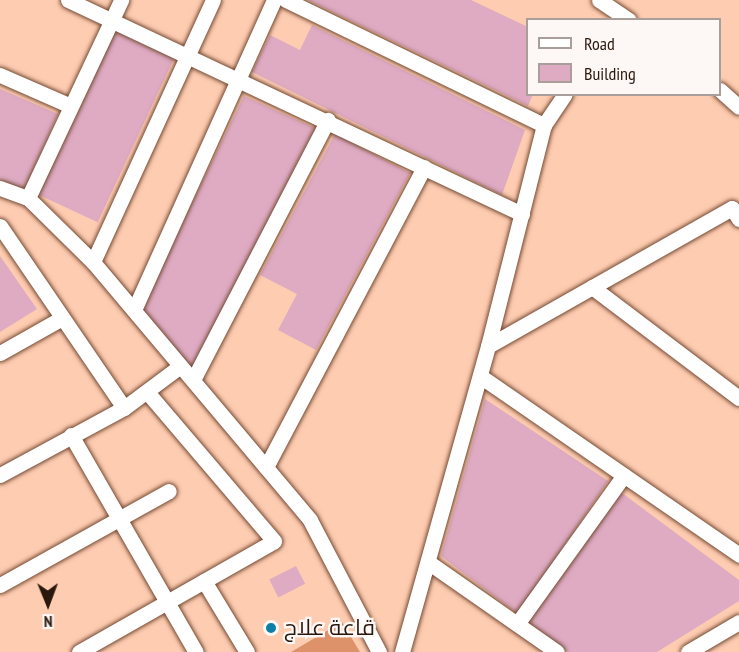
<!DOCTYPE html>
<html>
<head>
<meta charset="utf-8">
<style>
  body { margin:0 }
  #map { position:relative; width:739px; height:652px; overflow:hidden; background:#feccb1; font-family:"PT Sans Narrow",Cairo,sans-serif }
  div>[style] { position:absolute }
  .green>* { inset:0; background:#dd9269 }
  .building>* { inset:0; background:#deabc3; transform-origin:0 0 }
  .roads { filter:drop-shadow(0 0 2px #754a33) drop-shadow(0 0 2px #754a33) }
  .minor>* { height:15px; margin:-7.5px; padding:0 7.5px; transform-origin:7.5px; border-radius:7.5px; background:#fff }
  .dots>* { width:16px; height:16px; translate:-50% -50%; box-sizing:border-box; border:3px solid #fdf8f5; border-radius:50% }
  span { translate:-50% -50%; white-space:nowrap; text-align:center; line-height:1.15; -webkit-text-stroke:4.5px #fdf8f5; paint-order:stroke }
  .poi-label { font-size:22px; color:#2a180e }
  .left { translate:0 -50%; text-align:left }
  .legend { position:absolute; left:526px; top:18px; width:195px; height:78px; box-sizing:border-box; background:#fdf8f5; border:2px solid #a99e99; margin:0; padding:8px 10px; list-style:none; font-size:18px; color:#2a180e }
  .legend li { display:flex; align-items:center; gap:12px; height:30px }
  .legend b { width:30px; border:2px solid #a99e99 }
  .north { position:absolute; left:18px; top:574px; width:60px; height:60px; -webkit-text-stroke:4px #fdf8f5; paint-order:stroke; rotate:179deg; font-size:16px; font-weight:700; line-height:24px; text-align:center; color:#2a180e }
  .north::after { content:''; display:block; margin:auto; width:21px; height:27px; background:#2a180e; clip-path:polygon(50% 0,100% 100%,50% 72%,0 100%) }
</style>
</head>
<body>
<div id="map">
  <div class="green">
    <i style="clip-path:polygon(342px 622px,360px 652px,291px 652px)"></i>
  </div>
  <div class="building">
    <i style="clip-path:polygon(308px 0,471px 0,528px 27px,528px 94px,533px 94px,528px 106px)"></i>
    <i style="clip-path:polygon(312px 25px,525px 130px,502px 195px,252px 72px,270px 35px,300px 50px)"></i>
    <i style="left:116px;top:29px;width:65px;height:183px;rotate:25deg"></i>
    <i style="clip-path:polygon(0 89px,58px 114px,24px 191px,0 180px)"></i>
    <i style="clip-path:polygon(244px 96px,317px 129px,191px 369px,140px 310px)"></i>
    <i style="clip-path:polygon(335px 134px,410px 173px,316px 350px,278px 330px,297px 294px,260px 275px)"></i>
    <i style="clip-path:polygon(0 256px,37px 309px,0 332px)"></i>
    <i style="clip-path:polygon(485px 399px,608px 481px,518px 614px,441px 556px)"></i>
    <i style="clip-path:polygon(622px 493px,739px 580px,739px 601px,657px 652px,568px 652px,526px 621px)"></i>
    <i style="left:296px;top:566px;width:20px;height:30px;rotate:63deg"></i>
  </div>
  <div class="roads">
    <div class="minor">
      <i style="left:68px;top:0;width:502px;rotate:25.24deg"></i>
      <i style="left:286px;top:0;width:287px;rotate:25.9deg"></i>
      <i style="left:599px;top:0;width:36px;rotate:34deg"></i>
      <i style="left:0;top:75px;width:77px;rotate:23.6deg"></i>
      <i style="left:720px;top:90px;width:25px;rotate:42deg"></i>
      <i style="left:0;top:188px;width:30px;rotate:20deg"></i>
      <i style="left:28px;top:198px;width:91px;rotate:44.6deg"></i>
      <i style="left:93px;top:262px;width:337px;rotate:49.9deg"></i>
      <i style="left:310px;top:520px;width:149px;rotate:62.4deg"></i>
      <i style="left:28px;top:198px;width:219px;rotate:-64.8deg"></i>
      <i style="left:0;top:226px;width:220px;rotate:55.7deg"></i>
      <i style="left:93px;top:262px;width:288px;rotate:-65.4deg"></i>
      <i style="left:592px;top:287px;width:184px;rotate:37.1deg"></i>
      <i style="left:134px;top:310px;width:340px;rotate:-65.7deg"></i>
      <i style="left:488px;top:346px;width:280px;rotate:-29.5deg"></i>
      <i style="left:732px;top:208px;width:13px;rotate:58deg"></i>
      <i style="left:0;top:353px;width:71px;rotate:-29.4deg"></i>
      <i style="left:480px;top:376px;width:315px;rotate:34.6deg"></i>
      <i style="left:193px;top:380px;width:293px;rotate:-62.6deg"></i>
      <i style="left:71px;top:435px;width:250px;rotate:60.1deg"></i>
      <i style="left:266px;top:467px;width:339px;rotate:-62.2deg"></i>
      <i style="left:0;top:475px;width:141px;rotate:-28.4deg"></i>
      <i style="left:124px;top:408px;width:69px;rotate:-36.7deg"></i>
      <i style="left:428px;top:562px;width:157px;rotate:34.9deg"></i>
      <i style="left:204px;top:581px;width:83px;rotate:58.8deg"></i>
      <i style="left:0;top:585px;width:193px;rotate:-29.1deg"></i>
      <i style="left:517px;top:624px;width:183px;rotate:-54.3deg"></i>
      <i style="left:79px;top:652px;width:224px;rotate:-29.6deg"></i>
      <i style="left:274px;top:541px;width:196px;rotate:-130.4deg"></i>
      <i style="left:402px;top:652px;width:318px;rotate:-74.3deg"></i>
      <i style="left:488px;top:346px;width:228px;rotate:-75.8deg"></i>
      <i style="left:544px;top:125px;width:37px;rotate:-56deg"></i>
      <i style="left:688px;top:652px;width:59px;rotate:-30.5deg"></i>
    </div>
  </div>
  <div class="dots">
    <i style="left:271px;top:628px;background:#0c80a7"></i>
  </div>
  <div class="poi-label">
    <span class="left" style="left:284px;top:628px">قاعة علاج</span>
  </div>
  <ul class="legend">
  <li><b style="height:8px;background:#fff"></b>Road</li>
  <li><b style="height:16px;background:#deabc3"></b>Building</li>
  </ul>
  <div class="north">N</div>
</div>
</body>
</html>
